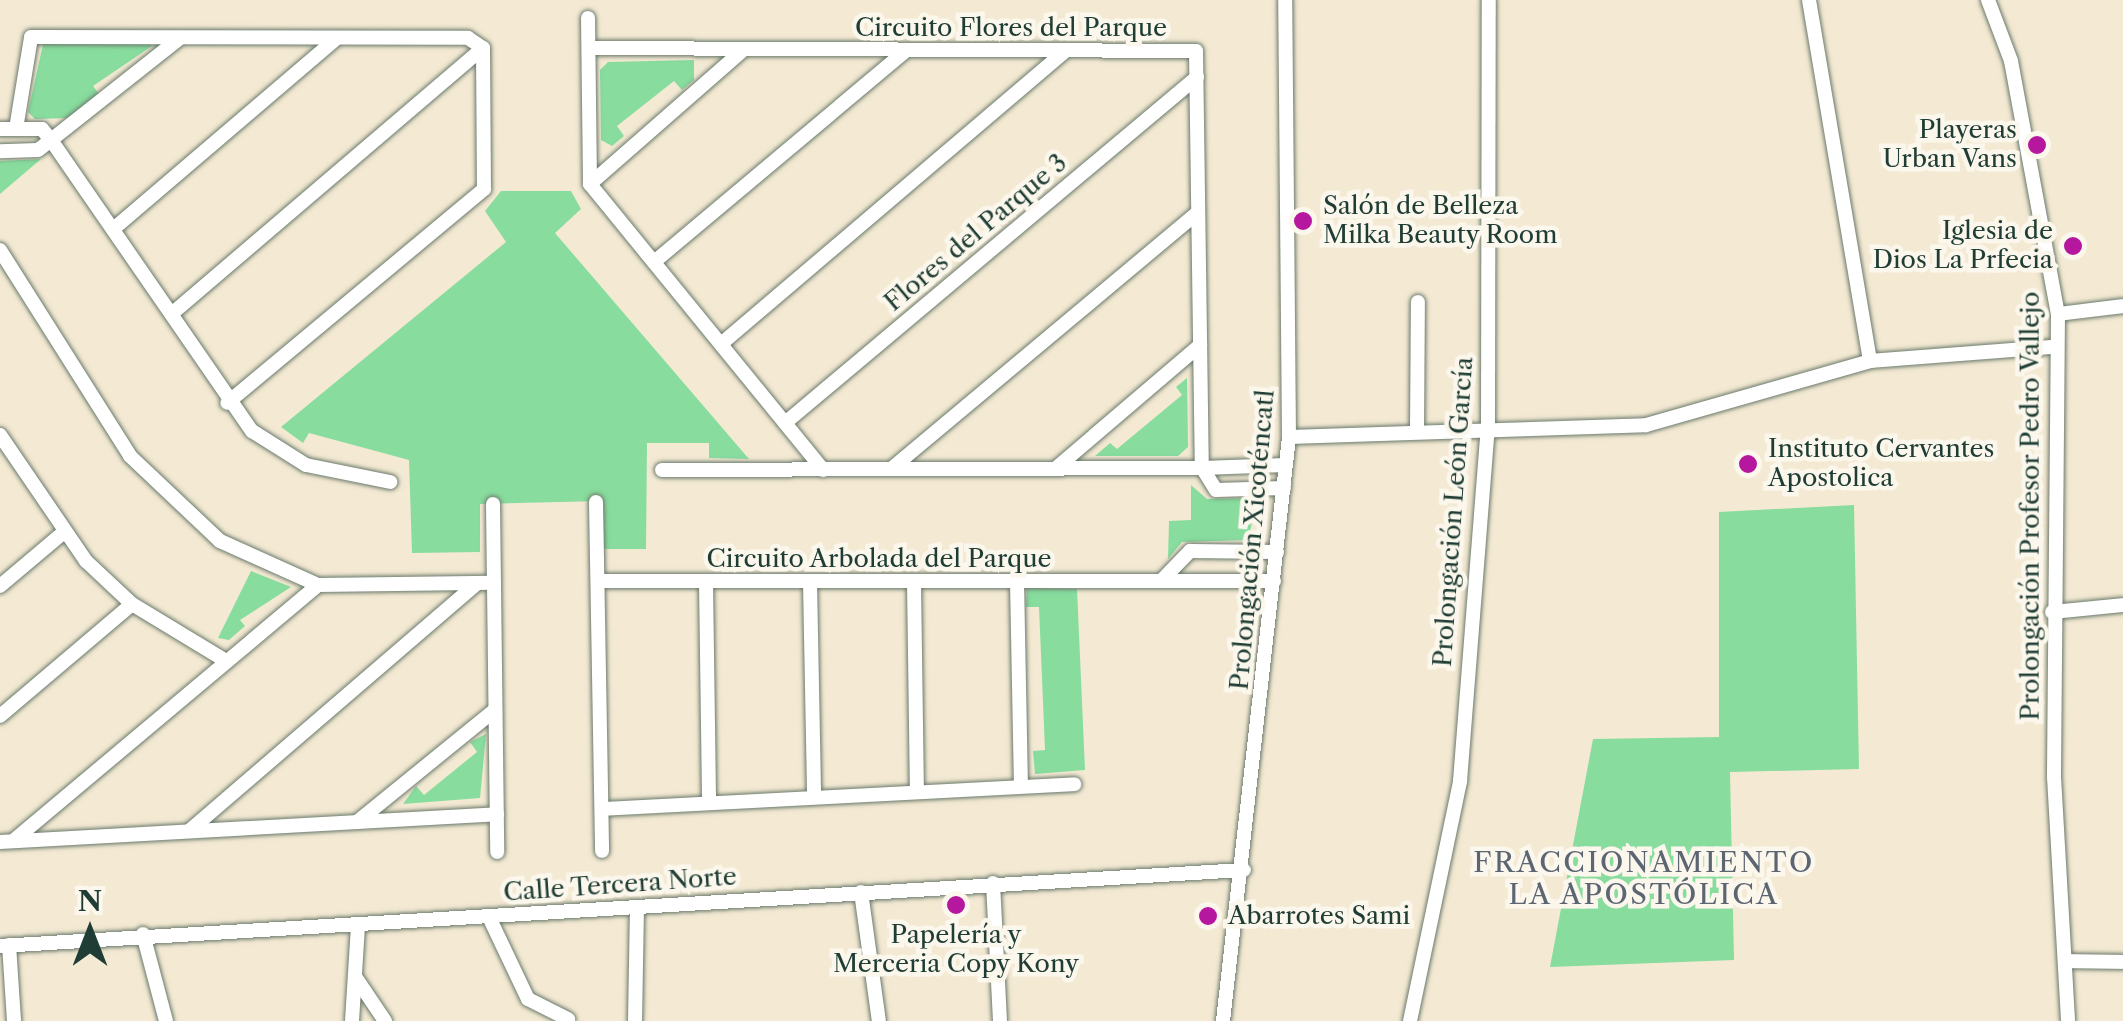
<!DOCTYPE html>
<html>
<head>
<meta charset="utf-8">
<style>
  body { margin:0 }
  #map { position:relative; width:2123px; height:1021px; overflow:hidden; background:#f4ead3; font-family:"Libre Caslon Text",serif }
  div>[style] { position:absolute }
  .green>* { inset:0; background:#88dc9e }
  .roads { filter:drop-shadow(0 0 2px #6a7a6c) drop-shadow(0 0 2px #6a7a6c) }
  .minor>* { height:14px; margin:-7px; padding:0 7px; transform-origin:7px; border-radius:7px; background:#fff }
  .dots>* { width:28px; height:28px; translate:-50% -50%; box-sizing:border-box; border:5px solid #fbf7ec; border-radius:50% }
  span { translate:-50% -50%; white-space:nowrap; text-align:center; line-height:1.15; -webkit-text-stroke:9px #fbf7ec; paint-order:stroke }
  .street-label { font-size:25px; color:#1f3d34 }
  .poi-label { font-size:25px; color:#1f3d34 }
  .right { translate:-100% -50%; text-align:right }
  .left { translate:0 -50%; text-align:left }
  .neighbourhood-label { font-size:28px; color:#5c6572; letter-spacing:2.5px }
  .north { position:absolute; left:40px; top:881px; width:100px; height:100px; -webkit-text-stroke:8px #fbf7ec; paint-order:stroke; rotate:0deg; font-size:28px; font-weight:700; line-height:40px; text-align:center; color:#1f3d34 }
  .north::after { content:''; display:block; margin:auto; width:35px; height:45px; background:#1f3d34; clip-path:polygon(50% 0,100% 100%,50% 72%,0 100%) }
</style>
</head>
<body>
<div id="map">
  <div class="green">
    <i style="clip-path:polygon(44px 40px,148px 42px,152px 46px,93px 86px,99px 94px,70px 118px,35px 119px,28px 112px)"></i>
    <i style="clip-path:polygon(694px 60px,694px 80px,682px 90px,674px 81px,617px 126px,624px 136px,612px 146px,601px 140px,600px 70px,608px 62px)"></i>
    <i style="clip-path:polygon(41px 159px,0 194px,0 161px)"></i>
    <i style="clip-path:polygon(501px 191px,571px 191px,581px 209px,555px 233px,749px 459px,709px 458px,709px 443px,647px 443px,646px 549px,603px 549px,602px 501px,480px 504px,480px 552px,412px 553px,409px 460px,309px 433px,303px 443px,281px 427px,506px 242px,485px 211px)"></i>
    <i style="clip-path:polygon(1187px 378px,1188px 447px,1178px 456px,1095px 456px,1110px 443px,1117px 449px,1182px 395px,1176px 387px)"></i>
    <i style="clip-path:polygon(1191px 485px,1207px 499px,1258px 498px,1248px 540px,1182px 542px,1168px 559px,1169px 521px,1191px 520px)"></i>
    <i style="clip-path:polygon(1854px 505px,1859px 769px,1730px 772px,1734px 960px,1550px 967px,1593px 739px,1719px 737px,1719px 512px)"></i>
    <i style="clip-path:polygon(251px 571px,291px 587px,240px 620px,245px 626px,229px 640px,218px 638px)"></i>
    <i style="clip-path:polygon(1027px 588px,1077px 589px,1085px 770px,1035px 774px,1033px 751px,1045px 750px,1039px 607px,1026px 607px)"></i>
    <i style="clip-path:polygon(486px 734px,480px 798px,403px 804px,416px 786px,424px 795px,477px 752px,470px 742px)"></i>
  </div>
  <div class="roads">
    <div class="minor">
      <i style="left:1809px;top:0;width:366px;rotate:80.4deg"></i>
      <i style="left:1988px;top:0;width:65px;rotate:69.3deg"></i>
      <i style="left:2011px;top:61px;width:257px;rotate:79.5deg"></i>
      <i style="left:2058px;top:314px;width:463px;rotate:90.5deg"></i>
      <i style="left:2054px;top:777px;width:244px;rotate:86.7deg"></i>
      <i style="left:588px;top:18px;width:166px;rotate:89.3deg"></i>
      <i style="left:590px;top:184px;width:369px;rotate:50.8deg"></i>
      <i style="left:180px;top:38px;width:164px;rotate:141.7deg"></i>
      <i style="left:51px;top:140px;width:354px;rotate:55.4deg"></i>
      <i style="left:252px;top:431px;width:64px;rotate:32.2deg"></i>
      <i style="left:306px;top:465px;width:86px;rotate:11.4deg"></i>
      <i style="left:589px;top:48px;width:607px;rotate:0.28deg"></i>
      <i style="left:1196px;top:51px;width:417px;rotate:89.2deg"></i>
      <i style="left:1202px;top:468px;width:540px;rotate:179.79deg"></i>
      <i style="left:0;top:129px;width:42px"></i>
      <i style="left:42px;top:129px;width:14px;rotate:51deg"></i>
      <i style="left:51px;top:140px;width:16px;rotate:142deg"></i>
      <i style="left:38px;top:150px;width:38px;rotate:178deg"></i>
      <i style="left:16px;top:129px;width:93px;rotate:-80.7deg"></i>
      <i style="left:31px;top:37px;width:437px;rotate:0.1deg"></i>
      <i style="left:468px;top:38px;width:18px;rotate:34deg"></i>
      <i style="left:483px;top:48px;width:141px;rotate:89.6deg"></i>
      <i style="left:484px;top:189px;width:334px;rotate:140.2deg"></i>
      <i style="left:590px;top:184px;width:205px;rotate:-41.2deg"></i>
      <i style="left:118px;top:225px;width:288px;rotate:-40.5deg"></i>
      <i style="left:0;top:250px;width:244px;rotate:57.7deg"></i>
      <i style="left:130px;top:456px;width:124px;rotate:43.4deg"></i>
      <i style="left:220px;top:541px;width:107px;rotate:24.2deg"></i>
      <i style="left:318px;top:585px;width:176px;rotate:-0.7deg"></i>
      <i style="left:654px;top:262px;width:330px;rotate:-40deg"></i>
      <i style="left:175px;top:311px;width:405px;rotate:-40.5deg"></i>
      <i style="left:2058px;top:314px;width:65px;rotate:-7deg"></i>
      <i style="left:721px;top:344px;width:453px;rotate:-40.4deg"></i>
      <i style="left:785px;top:423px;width:538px;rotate:-40.02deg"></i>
      <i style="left:1417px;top:432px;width:130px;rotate:-89.6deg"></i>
      <i style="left:0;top:435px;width:153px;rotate:55.7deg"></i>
      <i style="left:86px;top:561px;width:63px;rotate:43.1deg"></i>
      <i style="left:132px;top:604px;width:110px;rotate:31.2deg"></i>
      <i style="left:1289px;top:437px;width:357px;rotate:-1.9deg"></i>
      <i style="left:1646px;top:425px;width:233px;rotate:-15.9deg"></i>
      <i style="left:1870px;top:361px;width:184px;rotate:-4.4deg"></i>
      <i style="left:891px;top:469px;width:400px;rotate:-39.9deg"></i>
      <i style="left:1055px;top:469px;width:191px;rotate:-40.5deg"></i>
      <i style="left:1284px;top:488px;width:68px;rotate:178.3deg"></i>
      <i style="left:1216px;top:490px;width:26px;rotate:-122deg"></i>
      <i style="left:1202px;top:468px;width:84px;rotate:-2deg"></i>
      <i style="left:596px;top:502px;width:349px;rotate:89deg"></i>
      <i style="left:493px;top:504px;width:348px;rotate:89.3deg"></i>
      <i style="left:598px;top:581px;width:563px"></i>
      <i style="left:1017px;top:581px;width:205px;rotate:88.9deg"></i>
      <i style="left:1274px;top:581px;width:113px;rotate:180deg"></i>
      <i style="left:1161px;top:581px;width:42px;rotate:-46deg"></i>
      <i style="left:1190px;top:551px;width:87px;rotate:0.7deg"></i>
      <i style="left:706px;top:582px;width:221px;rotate:89.2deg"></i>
      <i style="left:810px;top:582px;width:215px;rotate:88.9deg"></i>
      <i style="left:914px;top:582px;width:210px;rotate:89.2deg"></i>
      <i style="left:0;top:586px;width:84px;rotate:-40.2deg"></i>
      <i style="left:2052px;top:612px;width:71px;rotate:-5.6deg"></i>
      <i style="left:0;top:716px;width:173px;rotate:-40.3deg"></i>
      <i style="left:602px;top:809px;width:473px;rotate:-3deg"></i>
      <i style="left:357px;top:822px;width:178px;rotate:-39.1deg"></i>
      <i style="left:189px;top:831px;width:379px;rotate:-40.7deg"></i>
      <i style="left:13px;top:841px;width:398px;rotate:-40deg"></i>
      <i style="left:0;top:842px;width:498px;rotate:-3.2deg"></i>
      <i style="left:993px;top:883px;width:138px;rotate:87.1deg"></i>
      <i style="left:861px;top:892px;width:130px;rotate:82.1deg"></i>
      <i style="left:489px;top:917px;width:91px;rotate:64.6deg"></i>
      <i style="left:528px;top:999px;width:45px;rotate:26.6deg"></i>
      <i style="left:143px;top:934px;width:90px;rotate:75.2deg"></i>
      <i style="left:9px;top:945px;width:76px;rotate:86.2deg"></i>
      <i style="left:0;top:946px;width:1246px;rotate:-3.5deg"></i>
      <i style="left:2066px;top:961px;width:57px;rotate:1deg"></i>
      <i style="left:356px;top:978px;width:52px;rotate:56deg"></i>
      <i style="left:352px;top:1021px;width:96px;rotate:-86.4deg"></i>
      <i style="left:635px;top:1021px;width:114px;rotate:-89deg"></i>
      <i style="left:1223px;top:1021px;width:588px;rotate:-83.55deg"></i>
      <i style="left:1289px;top:437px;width:437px;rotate:-90.5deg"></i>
      <i style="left:1410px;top:1021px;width:245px;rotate:-78.2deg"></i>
      <i style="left:1460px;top:781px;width:353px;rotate:-85.5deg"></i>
      <i style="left:1488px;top:429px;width:429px;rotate:-89.9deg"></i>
    </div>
  </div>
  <div class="dots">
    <i style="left:2037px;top:145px;background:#b5179e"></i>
    <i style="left:1303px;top:221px;background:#b5179e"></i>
    <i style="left:2073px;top:246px;background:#b5179e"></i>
    <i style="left:1748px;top:464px;background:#b5179e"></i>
    <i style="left:956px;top:905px;background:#b5179e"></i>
    <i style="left:1208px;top:916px;background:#b5179e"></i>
  </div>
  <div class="street-label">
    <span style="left:1011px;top:28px">Circuito Flores del Parque</span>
    <span style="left:976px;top:233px;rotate:-40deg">Flores del Parque 3</span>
    <span style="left:2031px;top:506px;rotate:-90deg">Prolongación Profesor Pedro Vallejo</span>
    <span style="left:1454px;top:512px;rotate:-86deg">Prolongación León García</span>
    <span style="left:1253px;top:540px;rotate:-85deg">Prolongación Xicoténcatl</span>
    <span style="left:879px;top:559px">Circuito Arbolada del Parque</span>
    <span style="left:620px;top:885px;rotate:-4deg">Calle Tercera Norte</span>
  </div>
  <div class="poi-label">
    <span class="right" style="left:2017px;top:145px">Playeras<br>Urban Vans</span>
    <span class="left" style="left:1323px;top:221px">Salón de Belleza<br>Milka Beauty Room</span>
    <span class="right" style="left:2053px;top:246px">Iglesia de<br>Dios La Prfecia</span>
    <span class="left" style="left:1768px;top:464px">Instituto Cervantes<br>Apostolica</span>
    <span class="left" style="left:1228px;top:916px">Abarrotes Sami</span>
    <span style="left:956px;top:950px">Papelería y<br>Merceria Copy Kony</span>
  </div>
  <div class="neighbourhood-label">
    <span style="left:1644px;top:878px">FRACCIONAMIENTO<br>LA APOSTÓLICA</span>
  </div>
  <div class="north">N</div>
</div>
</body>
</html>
